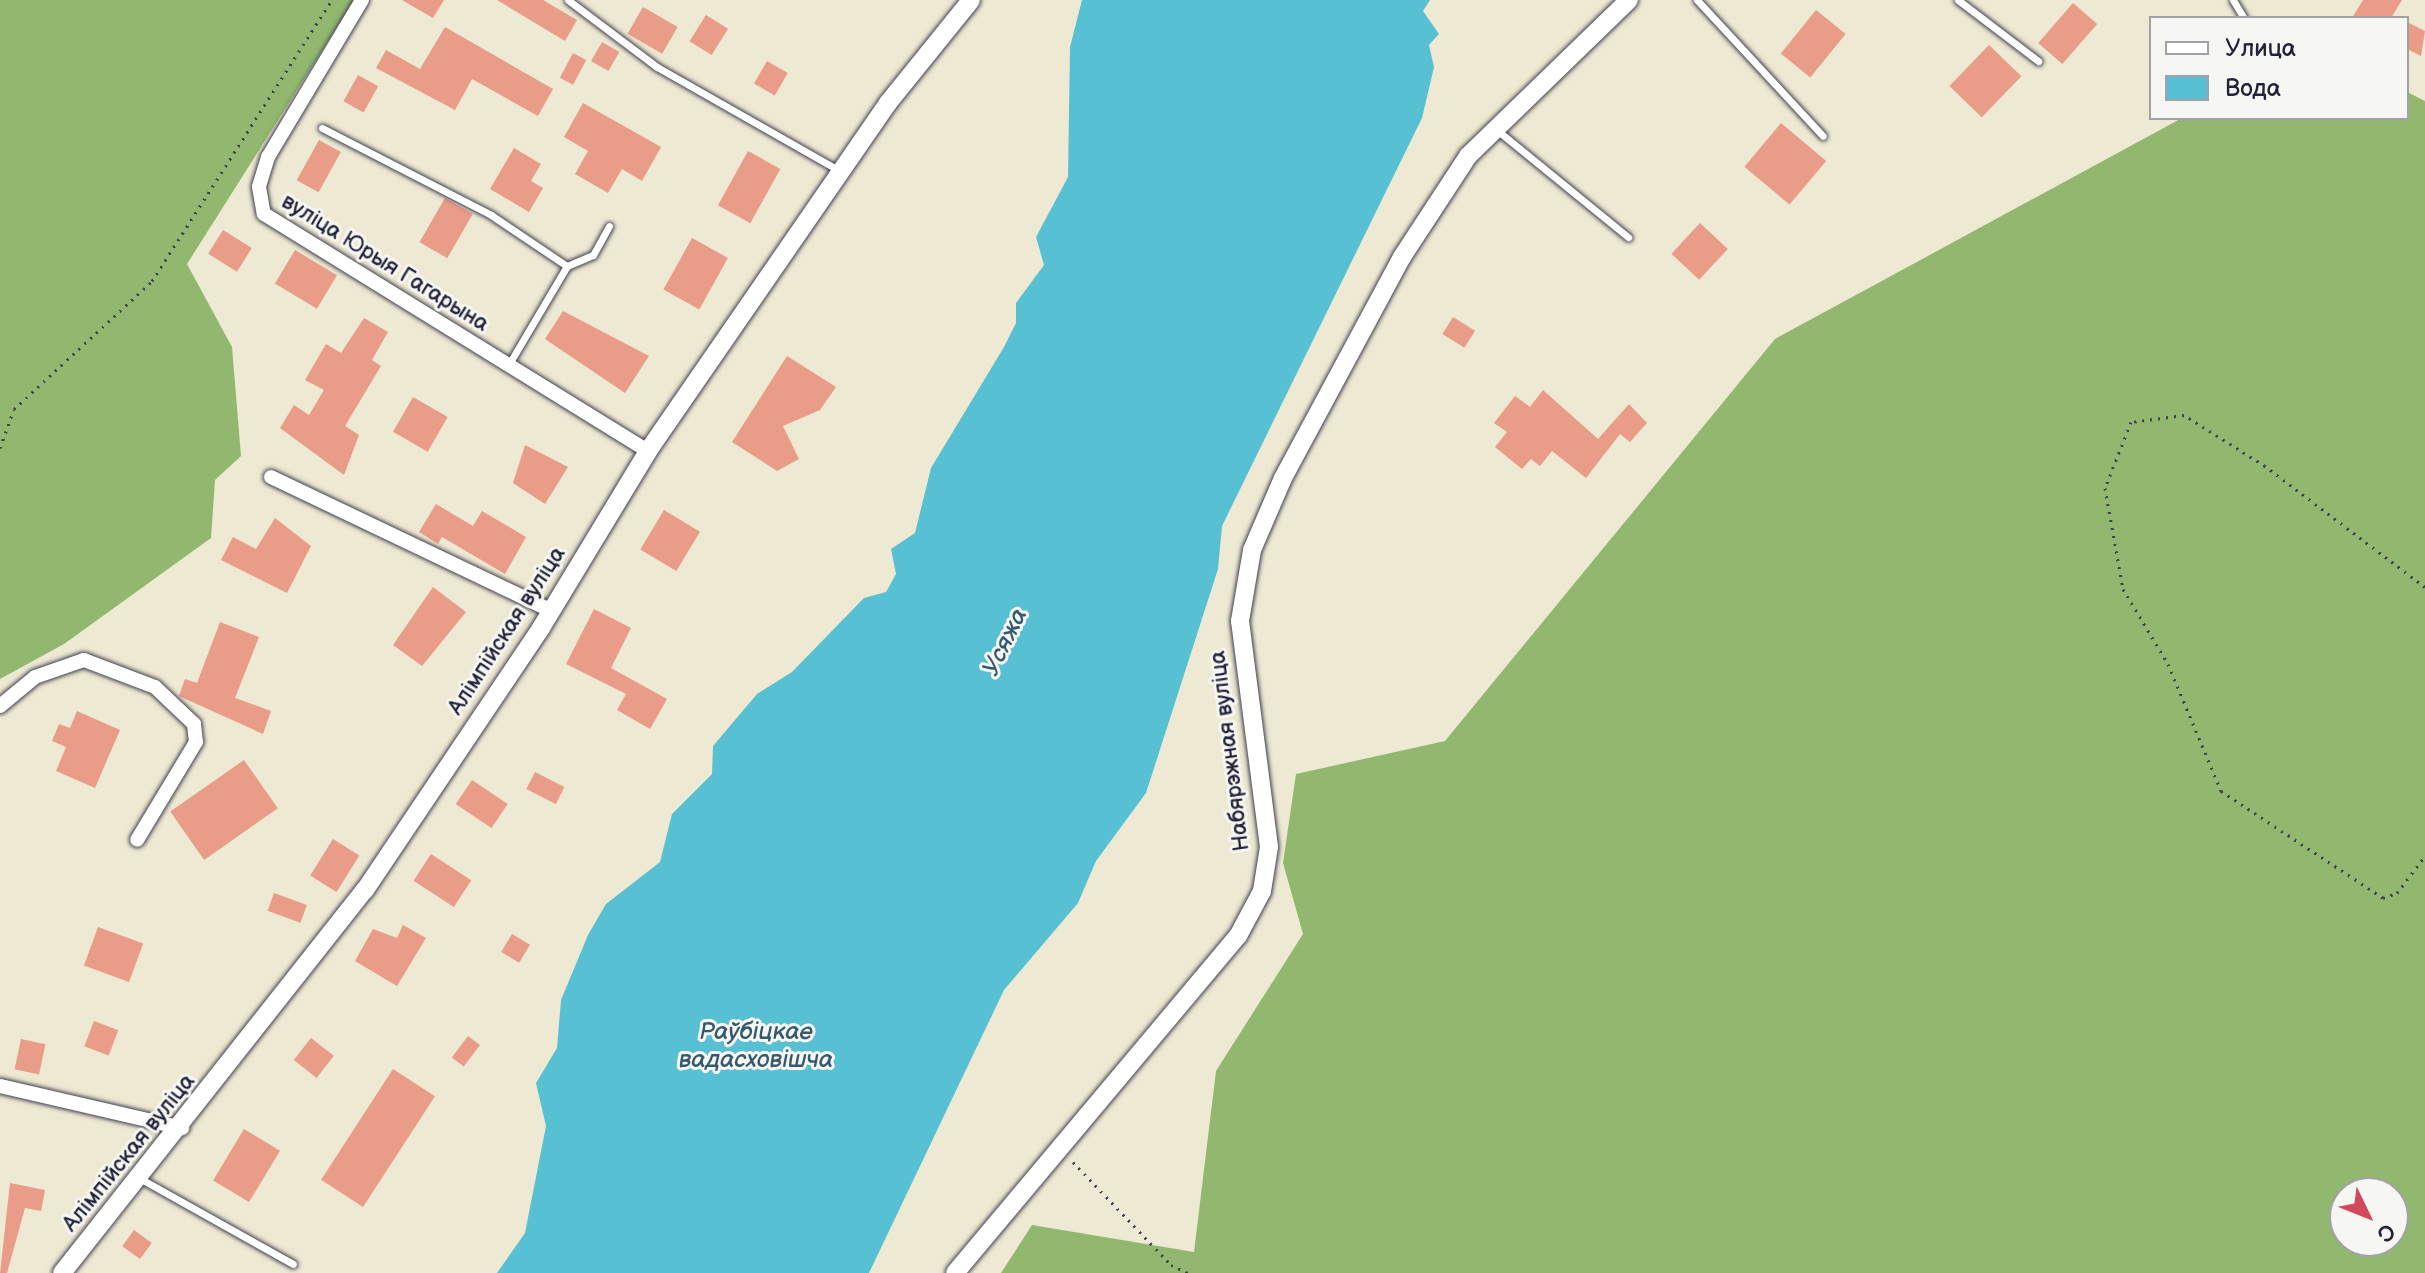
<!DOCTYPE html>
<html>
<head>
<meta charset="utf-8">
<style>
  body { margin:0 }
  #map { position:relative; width:2425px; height:1273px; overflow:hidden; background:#eee9d2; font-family:"Balsamiq Sans",sans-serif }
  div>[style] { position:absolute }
  .forest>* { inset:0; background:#91b86e }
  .water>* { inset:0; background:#57c0d3 }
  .building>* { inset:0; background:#e99c87; transform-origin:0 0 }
  .path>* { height:3px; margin-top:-1.5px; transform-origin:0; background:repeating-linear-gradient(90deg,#414052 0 2px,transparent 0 8px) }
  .roads { filter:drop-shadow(0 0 2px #414052) drop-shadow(0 0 2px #414052) }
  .service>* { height:7px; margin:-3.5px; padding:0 3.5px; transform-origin:3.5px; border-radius:3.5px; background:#fff }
  .minor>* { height:14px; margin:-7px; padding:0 7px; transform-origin:7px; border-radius:7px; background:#fff }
  .tertiary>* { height:18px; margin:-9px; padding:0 9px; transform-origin:9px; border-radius:9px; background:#fff }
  span { translate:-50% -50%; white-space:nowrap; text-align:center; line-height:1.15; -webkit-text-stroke:6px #f6f6f2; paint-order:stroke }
  .street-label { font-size:22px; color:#22223b }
  .water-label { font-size:24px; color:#355970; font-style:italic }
  .legend { position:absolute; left:2149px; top:16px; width:260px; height:104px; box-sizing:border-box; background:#f6f6f2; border:2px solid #a1a1a9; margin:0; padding:10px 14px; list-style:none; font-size:24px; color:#22223b }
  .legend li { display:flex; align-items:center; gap:16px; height:40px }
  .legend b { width:40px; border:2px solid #a1a1a9 }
  .north { position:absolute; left:2329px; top:1177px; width:80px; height:80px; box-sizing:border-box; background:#f6f6f2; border:2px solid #a1a1a9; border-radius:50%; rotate:133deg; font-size:22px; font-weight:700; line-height:32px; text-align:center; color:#22223b }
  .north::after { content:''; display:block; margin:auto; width:28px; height:36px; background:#d1495b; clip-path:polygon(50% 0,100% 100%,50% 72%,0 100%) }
</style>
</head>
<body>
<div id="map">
  <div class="forest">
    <i style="clip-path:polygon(0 0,354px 0,187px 264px,232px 347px,241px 456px,215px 480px,211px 538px,64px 644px,0 679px)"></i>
    <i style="clip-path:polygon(evenodd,2407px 92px,2425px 101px,2425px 1273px,1001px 1273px,1032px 1225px,1194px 1252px,1216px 1071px,1303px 934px,1283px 863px,1296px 774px,1445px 741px,1775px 339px,2182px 118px,2407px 118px,2407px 92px,2345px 1193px,2393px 1193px,2393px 1241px,2345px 1241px,2345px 1193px)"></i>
  </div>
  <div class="water">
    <i style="clip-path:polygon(1082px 0,1430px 0,1423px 11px,1439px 34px,1429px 45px,1434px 67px,1422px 118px,1222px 526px,1218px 569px,1146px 793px,1096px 861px,1078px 903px,1004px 990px,869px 1273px,497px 1273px,525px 1233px,546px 1126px,536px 1083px,557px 1048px,561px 1000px,588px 935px,606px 904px,660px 862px,672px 814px,712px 774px,713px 746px,757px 694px,792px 672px,864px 598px,886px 592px,896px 574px,891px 549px,915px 533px,931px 468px,1004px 347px,1016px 323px,1016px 303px,1044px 265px,1036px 237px,1068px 177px,1070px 47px)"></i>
  </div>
  <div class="building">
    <i style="clip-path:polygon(402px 0,444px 0,433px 18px)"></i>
    <i style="clip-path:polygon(497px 0,543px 0,577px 20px,565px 41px)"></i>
    <i style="clip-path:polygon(2363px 0,2402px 0,2391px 18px,2352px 18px)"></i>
    <i style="left:2073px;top:3px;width:32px;height:53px;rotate:41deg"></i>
    <i style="left:643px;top:7px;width:40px;height:31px;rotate:30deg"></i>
    <i style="left:1816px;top:10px;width:38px;height:56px;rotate:39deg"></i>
    <i style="left:706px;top:15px;width:26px;height:31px;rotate:32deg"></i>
    <i style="clip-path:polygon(2407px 22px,2425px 31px,2421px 56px,2407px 49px)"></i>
    <i style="clip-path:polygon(445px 27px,553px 89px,538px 116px,472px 79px,455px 110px,376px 68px,386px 50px,420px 69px)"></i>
    <i style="left:602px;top:42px;width:20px;height:22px;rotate:30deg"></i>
    <i style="left:1989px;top:45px;width:45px;height:57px;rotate:44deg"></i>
    <i style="left:573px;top:53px;width:15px;height:28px;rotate:28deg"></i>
    <i style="left:767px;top:61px;width:24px;height:26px;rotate:30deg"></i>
    <i style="left:358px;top:75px;width:23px;height:30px;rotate:29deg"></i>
    <i style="clip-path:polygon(583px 103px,661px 147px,642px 181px,622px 169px,608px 193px,575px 174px,588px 151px,564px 137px)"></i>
    <i style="left:1781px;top:123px;width:59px;height:57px;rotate:40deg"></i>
    <i style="left:319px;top:140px;width:25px;height:46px;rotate:29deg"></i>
    <i style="clip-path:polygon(514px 148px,541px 164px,531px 181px,543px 188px,529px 212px,490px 189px)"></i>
    <i style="left:748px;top:151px;width:37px;height:62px;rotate:29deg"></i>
    <i style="left:445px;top:198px;width:32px;height:51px;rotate:30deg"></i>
    <i style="left:1700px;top:223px;width:38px;height:42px;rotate:43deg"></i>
    <i style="left:223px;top:230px;width:34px;height:28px;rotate:32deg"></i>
    <i style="left:692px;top:238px;width:41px;height:59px;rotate:29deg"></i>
    <i style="left:295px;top:250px;width:49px;height:39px;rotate:31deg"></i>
    <i style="clip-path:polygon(563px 311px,649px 356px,625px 393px,545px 339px)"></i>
    <i style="left:1453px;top:317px;width:26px;height:20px;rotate:32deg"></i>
    <i style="clip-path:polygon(364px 318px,388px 332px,372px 360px,381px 366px,345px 426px,359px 435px,344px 475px,280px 428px,294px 405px,309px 415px,324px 390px,305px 380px,326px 344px,341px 353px)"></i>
    <i style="clip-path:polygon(787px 356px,836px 387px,820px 410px,783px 426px,799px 459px,777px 471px,732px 442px)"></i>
    <i style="clip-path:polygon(1543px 390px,1598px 439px,1629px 404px,1647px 423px,1630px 442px,1620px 434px,1586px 478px,1552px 451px,1540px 466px,1531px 459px,1522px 469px,1495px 447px,1507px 432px,1494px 423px,1515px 396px,1530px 407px)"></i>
    <i style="left:413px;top:397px;width:40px;height:40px;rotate:30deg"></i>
    <i style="clip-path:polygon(525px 445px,568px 467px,545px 504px,513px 483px)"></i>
    <i style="clip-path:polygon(436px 504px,473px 526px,482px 511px,526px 537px,505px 574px,442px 537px,438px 544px,419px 532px)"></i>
    <i style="left:664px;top:510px;width:42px;height:46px;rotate:31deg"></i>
    <i style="clip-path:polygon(275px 518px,311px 546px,287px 593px,221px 560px,233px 537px,256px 549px)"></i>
    <i style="clip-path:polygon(433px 587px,466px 612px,422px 666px,393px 645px)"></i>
    <i style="clip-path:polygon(594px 609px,631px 628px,611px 668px,667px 699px,650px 729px,617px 710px,626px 694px,566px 664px)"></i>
    <i style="clip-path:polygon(220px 622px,259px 637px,235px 698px,271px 711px,263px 734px,179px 696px,185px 679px,197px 683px)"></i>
    <i style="clip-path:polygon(77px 711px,120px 730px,95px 788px,56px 771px,66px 747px,52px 741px,59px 724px,70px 728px)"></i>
    <i style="left:244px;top:760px;width:59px;height:90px;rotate:55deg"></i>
    <i style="left:535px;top:772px;width:33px;height:19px;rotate:27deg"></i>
    <i style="left:472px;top:780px;width:43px;height:29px;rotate:34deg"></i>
    <i style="left:333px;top:839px;width:31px;height:43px;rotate:32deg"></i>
    <i style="left:431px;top:854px;width:48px;height:32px;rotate:33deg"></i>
    <i style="left:274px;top:893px;width:35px;height:19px;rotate:20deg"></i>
    <i style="clip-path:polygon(403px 925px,426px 938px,397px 986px,355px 961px,373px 929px,397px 938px)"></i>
    <i style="left:98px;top:927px;width:48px;height:41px;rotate:20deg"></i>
    <i style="left:512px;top:934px;width:21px;height:21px;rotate:31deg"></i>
    <i style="left:94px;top:1021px;width:26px;height:27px;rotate:21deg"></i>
    <i style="left:468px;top:1036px;width:15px;height:27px;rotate:37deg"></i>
    <i style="left:311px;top:1038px;width:29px;height:28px;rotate:38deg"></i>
    <i style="left:21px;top:1039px;width:25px;height:31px;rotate:12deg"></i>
    <i style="left:393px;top:1069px;width:50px;height:132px;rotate:33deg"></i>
    <i style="left:244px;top:1129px;width:42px;height:60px;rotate:31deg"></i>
    <i style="clip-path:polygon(10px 1183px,45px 1190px,41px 1211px,25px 1208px,7px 1273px,0 1273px)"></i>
    <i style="left:134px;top:1230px;width:22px;height:20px;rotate:36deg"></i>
  </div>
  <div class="path">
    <i style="left:0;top:448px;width:41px;rotate:-70.3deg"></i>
    <i style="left:14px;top:409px;width:188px;rotate:-42.8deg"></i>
    <i style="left:152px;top:281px;width:334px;rotate:-57.4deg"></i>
    <i style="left:2425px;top:587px;width:201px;rotate:-142.9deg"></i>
    <i style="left:2265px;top:466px;width:96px;rotate:-147.8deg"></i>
    <i style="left:2184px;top:415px;width:53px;rotate:172.5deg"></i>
    <i style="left:2131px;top:422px;width:71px;rotate:111.5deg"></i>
    <i style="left:2105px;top:488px;width:103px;rotate:79.9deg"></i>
    <i style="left:2123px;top:589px;width:87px;rotate:59deg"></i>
    <i style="left:2168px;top:664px;width:138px;rotate:67.3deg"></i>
    <i style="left:2221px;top:791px;width:194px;rotate:33.4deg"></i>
    <i style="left:2383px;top:898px;width:15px;rotate:-20deg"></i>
    <i style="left:2397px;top:893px;width:46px;rotate:-52.9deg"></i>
    <i style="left:1073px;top:1162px;width:142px;rotate:46.4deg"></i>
    <i style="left:1171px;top:1265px;width:19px;rotate:25deg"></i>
  </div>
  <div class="roads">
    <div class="service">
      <i style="left:568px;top:0;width:111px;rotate:37deg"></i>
      <i style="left:657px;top:67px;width:210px;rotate:29.6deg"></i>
      <i style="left:1697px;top:0;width:185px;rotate:47.2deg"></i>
      <i style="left:1958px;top:0;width:101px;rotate:37.3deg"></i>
      <i style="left:2233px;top:0;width:21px;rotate:59deg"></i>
      <i style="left:322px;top:128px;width:190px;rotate:27.2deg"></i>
      <i style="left:491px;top:215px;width:92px;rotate:33.9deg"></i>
      <i style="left:1498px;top:131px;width:168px;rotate:39.2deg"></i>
      <i style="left:509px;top:364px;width:114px;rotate:-59.4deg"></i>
      <i style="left:567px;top:266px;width:28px;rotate:-23deg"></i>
      <i style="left:593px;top:255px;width:33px;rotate:-61deg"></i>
      <i style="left:141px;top:1179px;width:174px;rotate:29.2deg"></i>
    </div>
    <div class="minor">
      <i style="left:362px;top:0;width:183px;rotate:120.9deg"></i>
      <i style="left:268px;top:157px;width:31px;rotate:107deg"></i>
      <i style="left:259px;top:187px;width:27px;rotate:80deg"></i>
      <i style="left:264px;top:214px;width:451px;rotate:31.7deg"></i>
      <i style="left:271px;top:477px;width:311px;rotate:25.5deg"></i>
      <i style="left:0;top:706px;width:45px;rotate:-39.6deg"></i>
      <i style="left:35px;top:677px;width:52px;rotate:-19.1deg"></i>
      <i style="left:84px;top:660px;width:76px;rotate:20.8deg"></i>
      <i style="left:155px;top:687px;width:54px;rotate:43.5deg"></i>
      <i style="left:194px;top:724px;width:18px;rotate:84deg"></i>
      <i style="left:196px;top:742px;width:114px;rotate:121deg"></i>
      <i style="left:0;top:1086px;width:187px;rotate:13deg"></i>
    </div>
    <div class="tertiary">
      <i style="left:62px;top:1273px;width:488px;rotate:-51.7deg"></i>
      <i style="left:365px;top:890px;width:316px;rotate:-56.1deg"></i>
      <i style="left:541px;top:628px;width:207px;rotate:-58.8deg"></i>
      <i style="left:648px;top:451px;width:423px;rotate:-55.4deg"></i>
      <i style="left:888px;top:103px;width:132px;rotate:-51.1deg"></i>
      <i style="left:955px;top:1273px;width:440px;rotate:-50deg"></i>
      <i style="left:1238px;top:936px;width:51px;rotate:-61.9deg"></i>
      <i style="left:1262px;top:891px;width:45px;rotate:-81deg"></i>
      <i style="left:1269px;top:847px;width:228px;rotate:-97.3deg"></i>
      <i style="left:1240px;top:621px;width:72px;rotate:-80.4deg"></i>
      <i style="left:1252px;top:550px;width:78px;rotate:-66.7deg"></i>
      <i style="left:1283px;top:478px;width:251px;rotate:-61.7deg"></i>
      <i style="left:1402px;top:257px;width:121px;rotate:-56.8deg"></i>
      <i style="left:1468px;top:156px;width:224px;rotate:-44.1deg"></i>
    </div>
  </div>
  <div class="street-label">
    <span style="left:385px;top:263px;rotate:32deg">вуліца Юрыя Гагарына</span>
    <span style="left:507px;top:631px;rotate:-57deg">Алімпійская вуліца</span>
    <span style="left:1230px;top:751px;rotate:-97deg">Набярэжная вуліца</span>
    <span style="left:129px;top:1153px;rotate:-51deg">Алімпійская вуліца</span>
  </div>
  <div class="water-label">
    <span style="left:1005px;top:642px;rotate:-64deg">Усяжа</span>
    <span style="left:756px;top:1046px">Раўбіцкае<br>вадасховішча</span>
  </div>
  <ul class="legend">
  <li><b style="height:10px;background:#fff"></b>Улица</li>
  <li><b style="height:22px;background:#57c0d3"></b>Вода</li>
  </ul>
  <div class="north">С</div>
</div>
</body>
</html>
